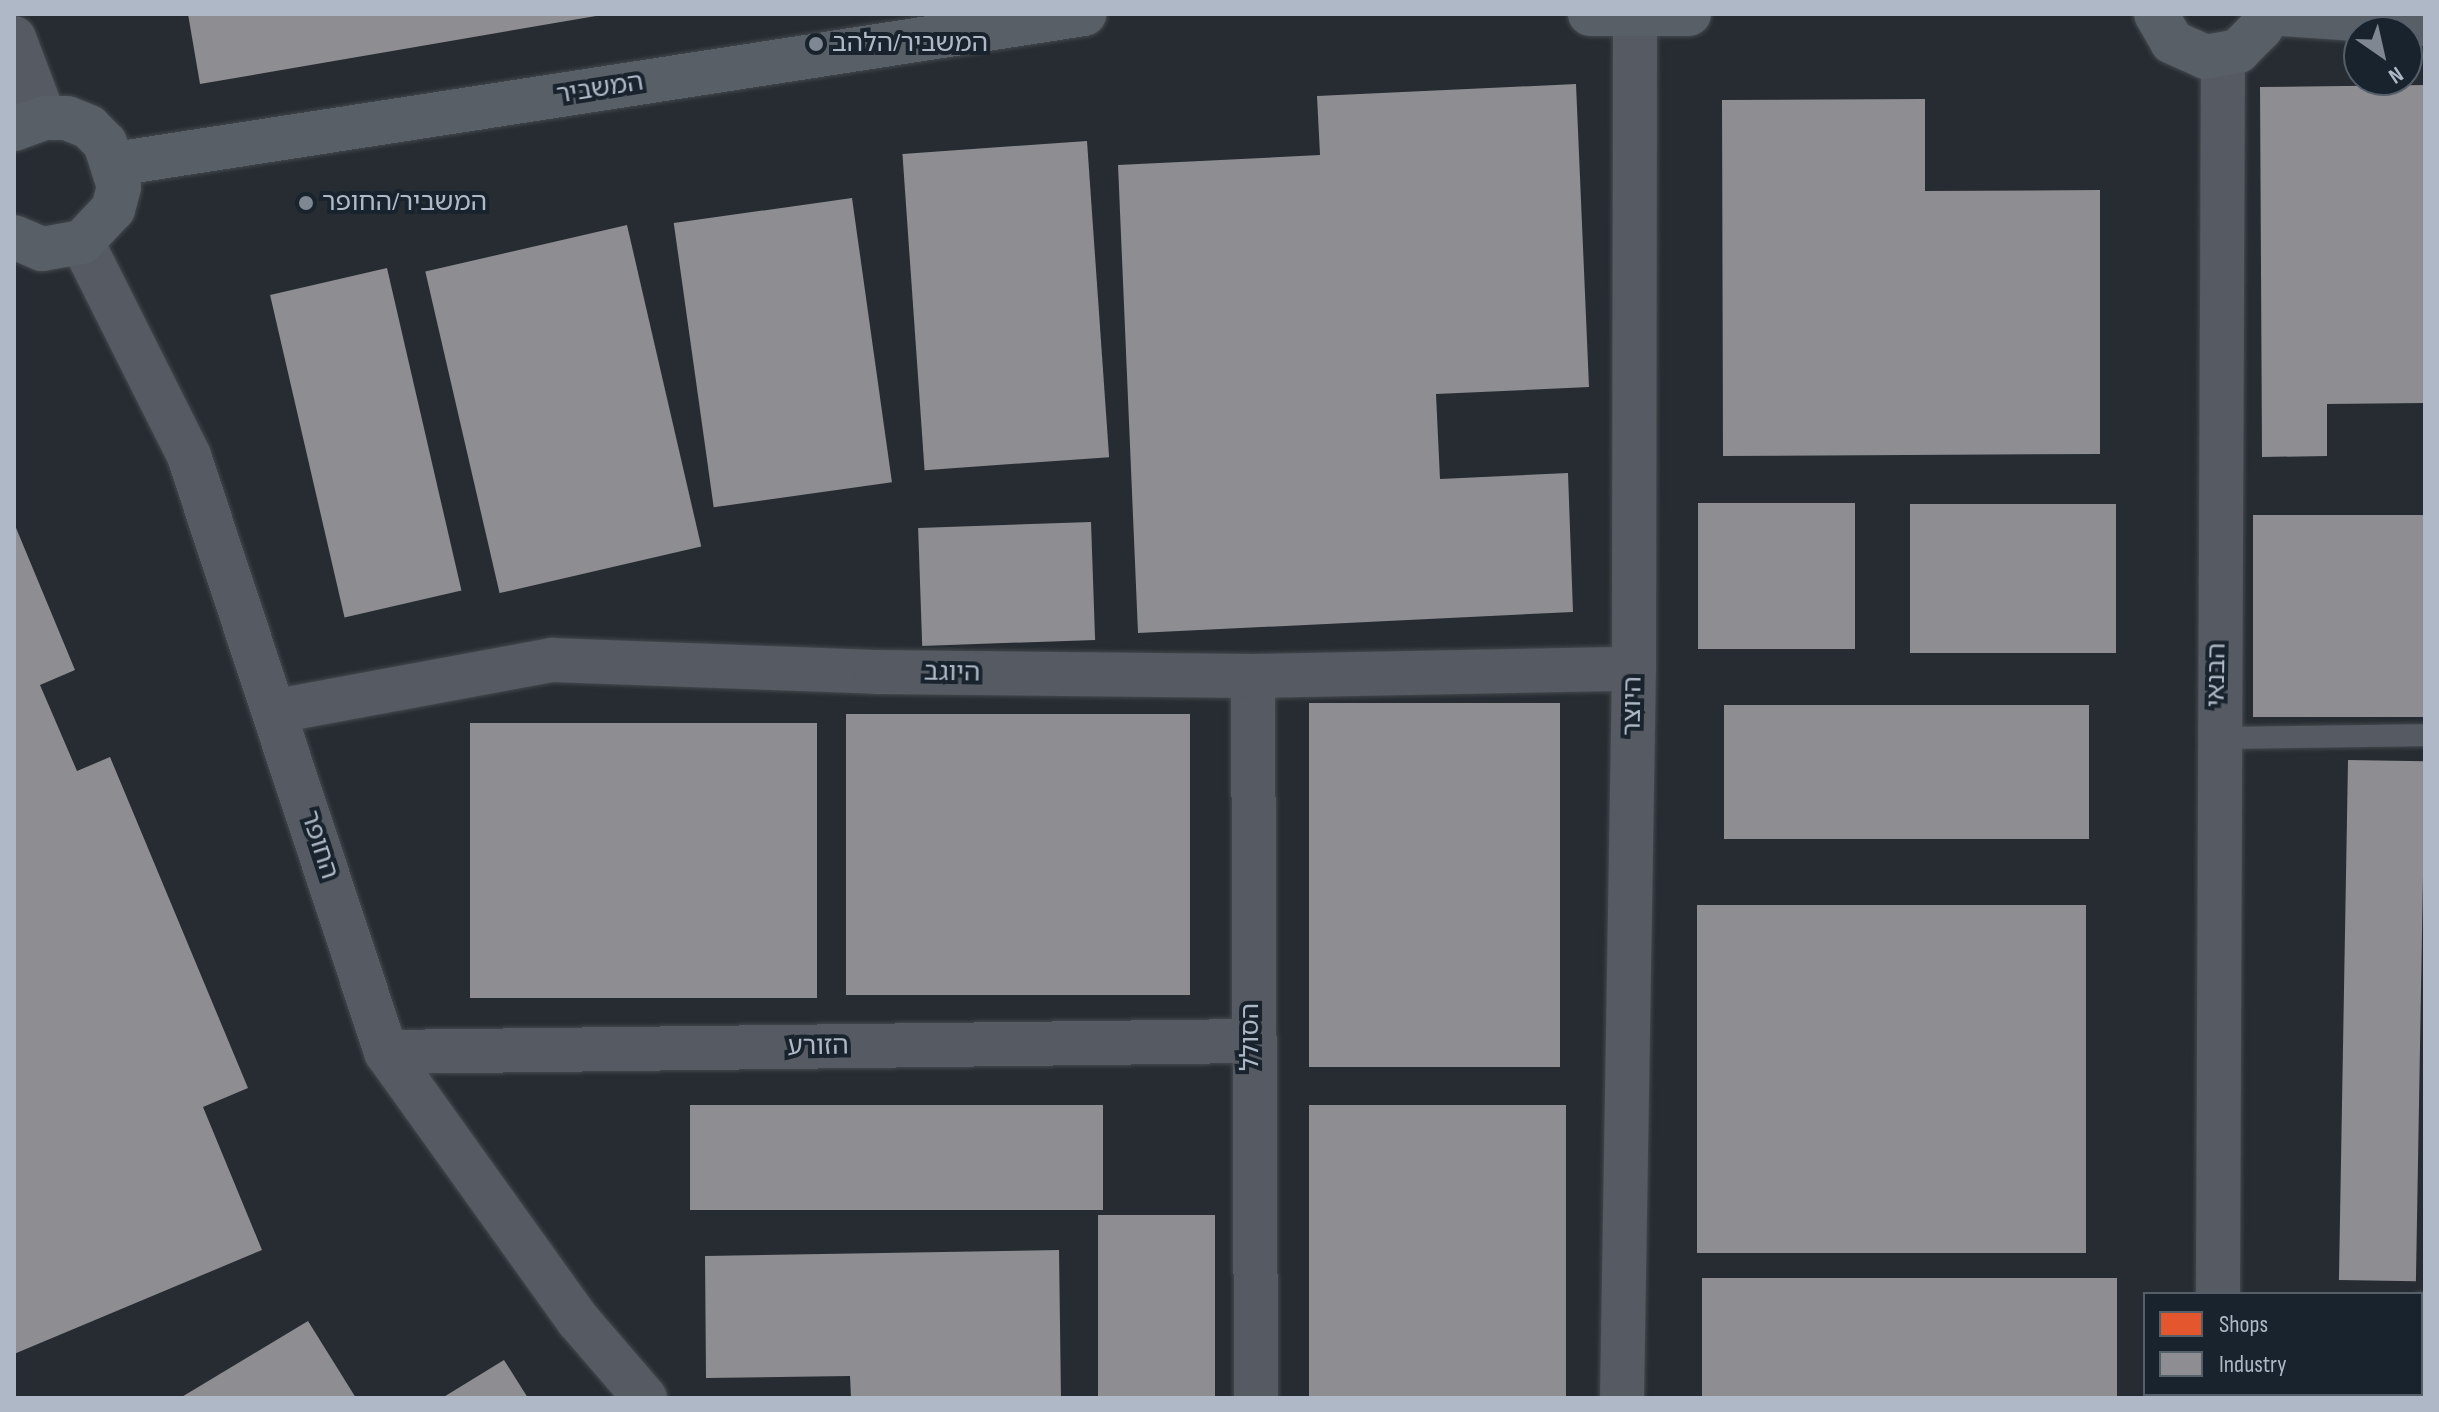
<!DOCTYPE html>
<html>
<head>
<meta charset="utf-8">
<style>
  body { margin:0 }
  #map { position:relative; width:2439px; height:1412px; overflow:hidden; background:#262c32; font-family:"Sofia Sans Condensed","Noto Sans Hebrew",sans-serif }
  div>[style] { position:absolute }
  .shops>* { inset:0; background:#e4572e }
  .industry>* { inset:0; background:#8d8d92; transform-origin:0 0 }
  .roads { filter:drop-shadow(0 0 2px #44484d) drop-shadow(0 0 2px #44484d) }
  .lane>* { height:22px; margin:-11px; padding:0 11px; transform-origin:11px; border-radius:11px; background:#565a62 }
  .street>* { height:44px; margin:-22px; padding:0 22px; transform-origin:22px; border-radius:22px; background:#565a62 }
  .secondary>* { height:44px; margin:-22px; padding:0 22px; transform-origin:22px; border-radius:22px; background:#595f66 }
  .dots>* { width:22px; height:22px; translate:-50% -50%; box-sizing:border-box; border:4px solid #19232d; border-radius:50% }
  span { translate:-50% -50%; white-space:nowrap; text-align:center; line-height:1.15; -webkit-text-stroke:8px #19232d; paint-order:stroke }
  .poi-label { font-size:26px; color:#aeb8c6 }
  .left { translate:0 -50%; text-align:left }
  .street-label { font-size:26px; color:#aeb8c6 }
  .frame { position:absolute; inset:0; border:16px solid #aeb8c6; pointer-events:none }
  .legend { position:absolute; left:2143px; top:1292px; width:280px; height:104px; box-sizing:border-box; background:#19232d; border:2px solid #555f6a; margin:0; padding:10px 14px; list-style:none; font-size:24px; color:#aeb8c6 }
  .legend li { display:flex; align-items:center; gap:16px; height:40px }
  .legend b { width:40px; border:2px solid #555f6a }
  .north { position:absolute; left:2343px; top:16px; width:80px; height:80px; box-sizing:border-box; background:#19232d; border:2px solid #555f6a; border-radius:50%; rotate:146deg; font-size:22px; font-weight:700; line-height:32px; text-align:center; color:#aeb8c6 }
  .north::after { content:''; display:block; margin:auto; width:28px; height:36px; background:#7e8792; clip-path:polygon(50% 0,100% 100%,50% 72%,0 100%) }
</style>
</head>
<body>
<div id="map">
  <div class="shops">
    <i style="clip-path:polygon(2421px 1326px,2425px 1398px,2355px 1398px,2421px 1394px)"></i>
  </div>
  <div class="industry">
    <i style="clip-path:polygon(188px 14px,596px 14px,596px 16px,200px 84px)"></i>
    <i style="clip-path:polygon(1576px 84px,1589px 387px,1436px 394px,1440px 479px,1568px 473px,1573px 612px,1138px 633px,1118px 165px,1320px 155px,1317px 96px)"></i>
    <i style="clip-path:polygon(2425px 85px,2425px 403px,2327px 404px,2327px 456px,2262px 457px,2260px 87px)"></i>
    <i style="clip-path:polygon(1925px 99px,1925px 191px,2100px 190px,2100px 454px,1723px 456px,1722px 100px)"></i>
    <i style="left:1087px;top:141px;width:317px;height:185px;rotate:86deg"></i>
    <i style="left:852px;top:198px;width:287px;height:180px;rotate:82deg"></i>
    <i style="left:627px;top:225px;width:330px;height:207px;rotate:77deg"></i>
    <i style="left:387px;top:268px;width:331px;height:120px;rotate:77deg"></i>
    <i style="left:1855px;top:503px;width:146px;height:157px;rotate:90deg"></i>
    <i style="left:2116px;top:504px;width:149px;height:206px;rotate:90deg"></i>
    <i style="left:2425px;top:515px;width:202px;height:172px;rotate:90deg"></i>
    <i style="left:1091px;top:522px;width:118px;height:173px;rotate:88deg"></i>
    <i style="clip-path:polygon(14px 523px,75px 670px,40px 685px,77px 771px,110px 757px,248px 1088px,203px 1107px,262px 1250px,14px 1354px)"></i>
    <i style="left:1309px;top:703px;width:251px;height:364px"></i>
    <i style="left:2089px;top:705px;width:134px;height:365px;rotate:90deg"></i>
    <i style="left:846px;top:714px;width:344px;height:281px"></i>
    <i style="left:470px;top:723px;width:347px;height:275px"></i>
    <i style="left:2348px;top:760px;width:77px;height:520px;rotate:1deg"></i>
    <i style="left:2086px;top:905px;width:348px;height:389px;rotate:90deg"></i>
    <i style="left:690px;top:1105px;width:413px;height:105px"></i>
    <i style="left:1309px;top:1105px;width:257px;height:293px"></i>
    <i style="left:1098px;top:1215px;width:117px;height:183px"></i>
    <i style="clip-path:polygon(1059px 1250px,1061px 1398px,851px 1398px,850px 1376px,706px 1378px,705px 1256px)"></i>
    <i style="left:2117px;top:1278px;width:120px;height:415px;rotate:90deg"></i>
    <i style="clip-path:polygon(308px 1321px,356px 1398px,180px 1398px)"></i>
    <i style="clip-path:polygon(504px 1360px,528px 1398px,442px 1398px)"></i>
  </div>
  <div class="roads">
    <div class="lane">
      <i style="left:2216px;top:738px;width:209px;rotate:-0.8deg"></i>
      <i style="left:2421px;top:1304px;width:4px"></i>
    </div>
    <div class="street">
      <i style="left:14px;top:38px;width:85px;rotate:69.4deg"></i>
      <i style="left:82px;top:242px;width:239px;rotate:63.4deg"></i>
      <i style="left:189px;top:456px;width:628px;rotate:71.71deg"></i>
      <i style="left:386px;top:1052px;width:330px;rotate:54.4deg"></i>
      <i style="left:578px;top:1320px;width:103px;rotate:49.3deg"></i>
      <i style="left:1253px;top:676px;width:722px;rotate:89.76deg"></i>
      <i style="left:276px;top:711px;width:281px;rotate:-10.5deg"></i>
      <i style="left:552px;top:660px;width:324px;rotate:2.1deg"></i>
      <i style="left:876px;top:672px;width:377px;rotate:0.6deg"></i>
      <i style="left:1253px;top:676px;width:381px;rotate:-1.1deg"></i>
      <i style="left:386px;top:1052px;width:865px;rotate:-0.73deg"></i>
      <i style="left:2218px;top:1294px;width:1237px;rotate:-89.77deg"></i>
      <i style="left:1622px;top:1398px;width:729px;rotate:-89.06deg"></i>
      <i style="left:1634px;top:669px;width:655px;rotate:-89.91deg"></i>
      <i style="left:2217px;top:1398px;width:4px;rotate:-90deg"></i>
    </div>
    <div class="secondary">
      <i style="left:1590px;top:14px;width:99px"></i>
      <i style="left:2156px;top:14px;width:32px;rotate:60deg"></i>
      <i style="left:2172px;top:42px;width:36px;rotate:24deg"></i>
      <i style="left:2205px;top:57px;width:34px;rotate:-10deg"></i>
      <i style="left:2238px;top:51px;width:33px;rotate:-45deg"></i>
      <i style="left:2261px;top:28px;width:15px;rotate:-74deg"></i>
      <i style="left:2283px;top:14px;width:142px;rotate:4deg"></i>
      <i style="left:14px;top:129px;width:32px;rotate:-20deg"></i>
      <i style="left:44px;top:118px;width:23px"></i>
      <i style="left:67px;top:118px;width:24px;rotate:22deg"></i>
      <i style="left:89px;top:127px;width:23px;rotate:45deg"></i>
      <i style="left:105px;top:143px;width:46px;rotate:72.3deg"></i>
      <i style="left:119px;top:187px;width:23px;rotate:105deg"></i>
      <i style="left:113px;top:209px;width:45px;rotate:133.2deg"></i>
      <i style="left:82px;top:242px;width:41px;rotate:170.1deg"></i>
      <i style="left:42px;top:249px;width:30px;rotate:-157deg"></i>
      <i style="left:115px;top:164px;width:981px;rotate:-8.8deg"></i>
    </div>
  </div>
  <div class="dots">
    <i style="left:816px;top:44px;background:#7e8792"></i>
    <i style="left:306px;top:203px;background:#7e8792"></i>
  </div>
  <div class="poi-label">
    <span class="left" style="left:832px;top:44px">המשביר/הלהב</span>
    <span class="left" style="left:322px;top:203px">המשביר/החופר</span>
  </div>
  <div class="street-label">
    <span style="left:600px;top:89px;rotate:-9deg">המשביר</span>
    <span style="left:952px;top:673px;rotate:1deg">היוגב</span>
    <span style="left:2217px;top:675px;rotate:-89deg">הבנאי</span>
    <span style="left:1633px;top:706px;rotate:-89deg">היוצר</span>
    <span style="left:319px;top:845px;rotate:72deg">החופר</span>
    <span style="left:1251px;top:1037px;rotate:-90deg">הסולל</span>
    <span style="left:818px;top:1047px;rotate:-1deg">הזורע</span>
  </div>
  <div class="frame"></div>
  <ul class="legend">
  <li><b style="height:22px;background:#e4572e"></b>Shops</li>
  <li><b style="height:22px;background:#8d8d92"></b>Industry</li>
  </ul>
  <div class="north">N</div>
</div>
</body>
</html>
